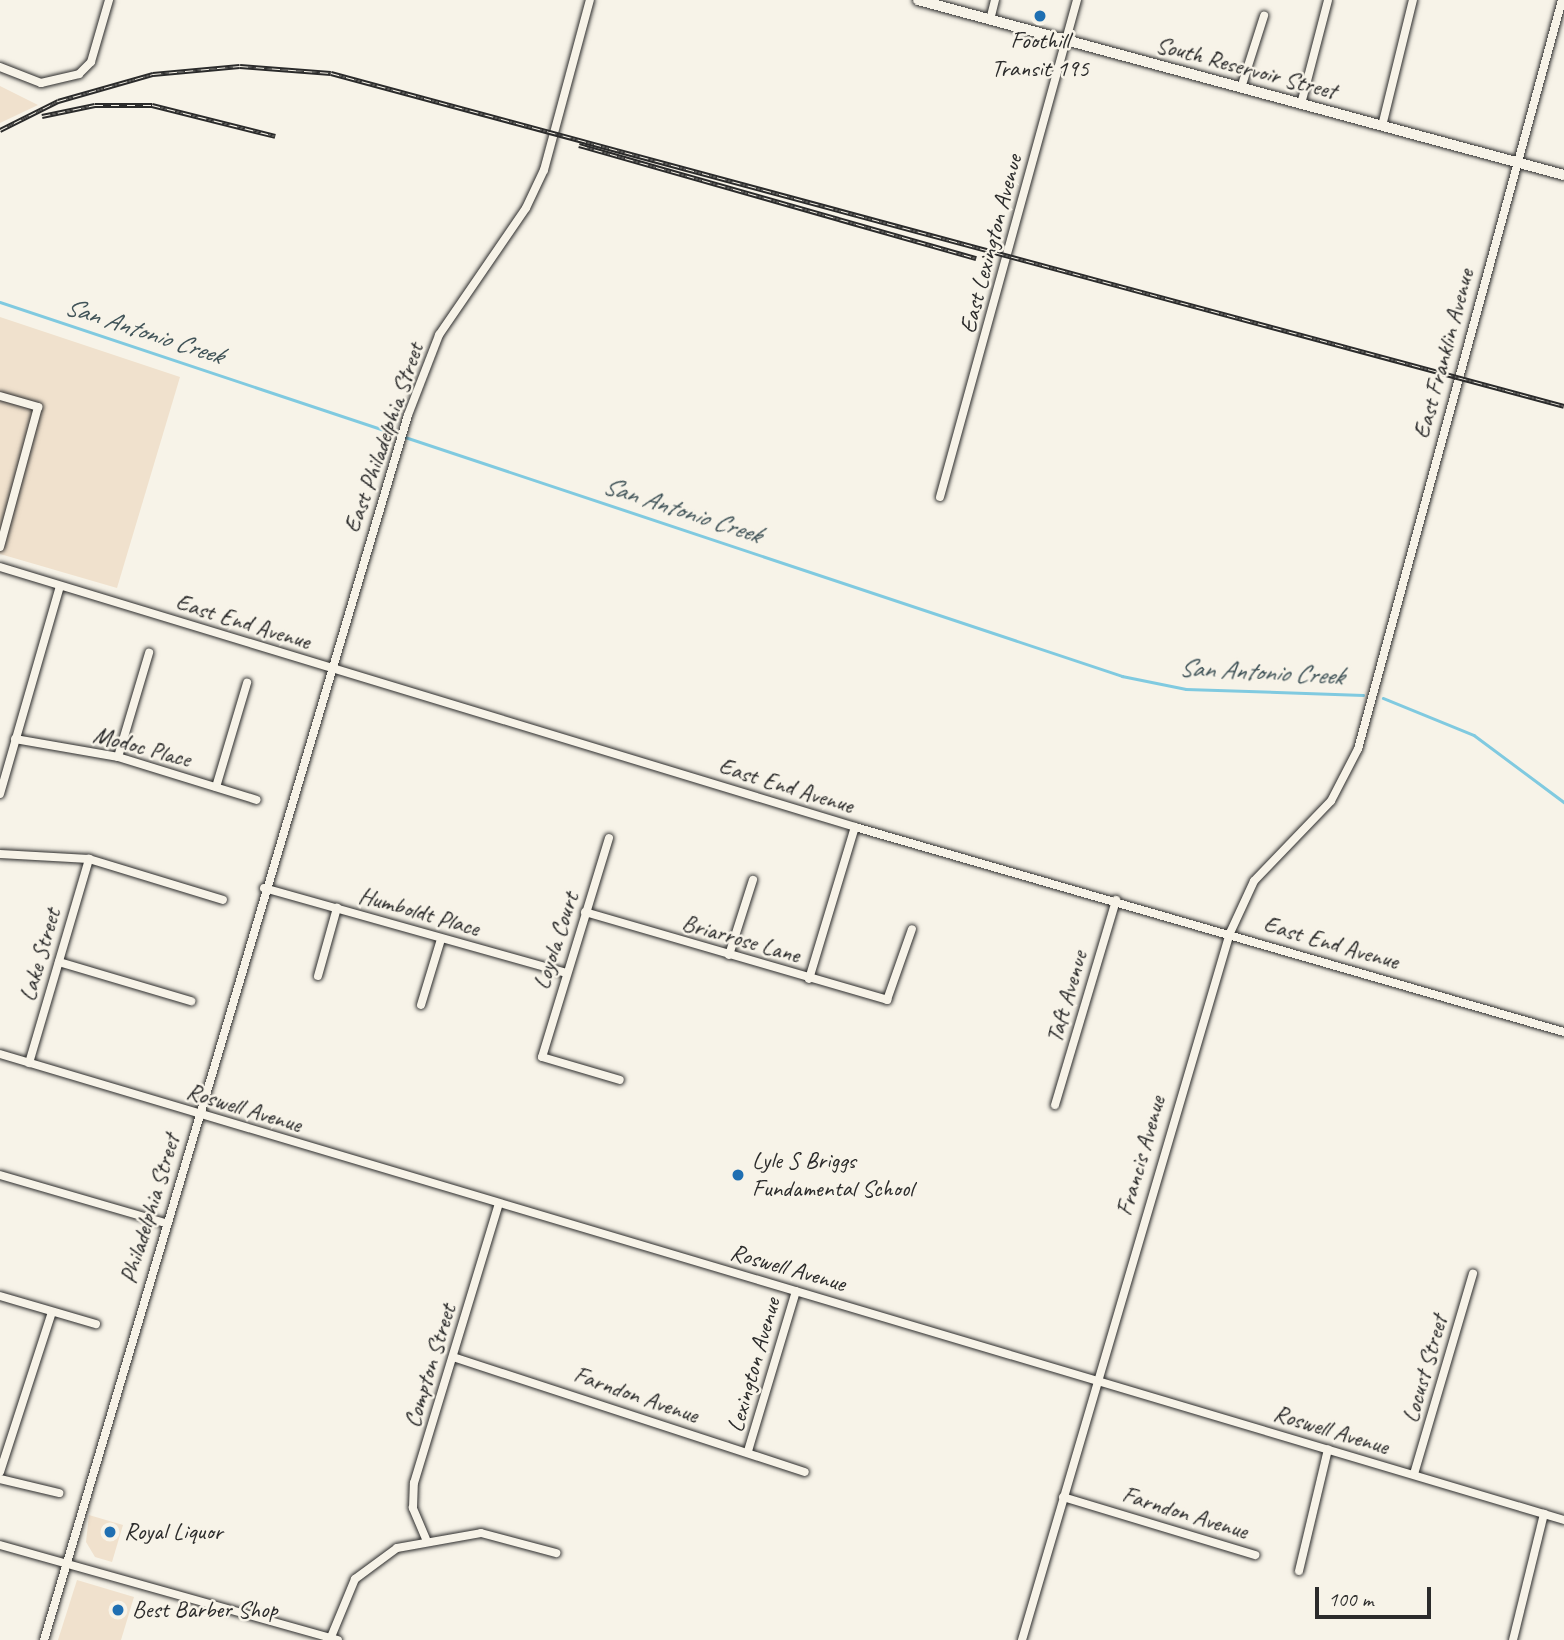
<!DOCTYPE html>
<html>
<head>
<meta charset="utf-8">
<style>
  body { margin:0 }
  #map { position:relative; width:1564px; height:1640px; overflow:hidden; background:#f7f3e8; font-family:Caveat,sans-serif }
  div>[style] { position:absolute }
  .built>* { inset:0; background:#f0e1cd }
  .stream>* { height:2.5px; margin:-1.25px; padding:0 1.25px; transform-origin:1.25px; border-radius:1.25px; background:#80cae0 }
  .roads { filter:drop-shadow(0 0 2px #2b2b2b) drop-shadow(0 0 2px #2b2b2b) }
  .minor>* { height:8px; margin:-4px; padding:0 4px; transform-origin:4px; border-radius:4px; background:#f7f3e8 }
  .major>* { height:10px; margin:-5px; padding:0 5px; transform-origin:5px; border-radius:5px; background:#f7f3e8 }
  .rail>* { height:5px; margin-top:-2.5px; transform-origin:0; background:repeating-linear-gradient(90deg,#f7f3e8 0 8px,#2b2b2b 0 16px); box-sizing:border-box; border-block:2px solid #2b2b2b }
  .dots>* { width:19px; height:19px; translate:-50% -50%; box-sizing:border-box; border:4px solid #f7f3e8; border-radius:50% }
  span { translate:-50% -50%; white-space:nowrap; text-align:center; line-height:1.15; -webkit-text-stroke:5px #f7f3e8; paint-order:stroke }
  .poi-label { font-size:24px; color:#2b2b2b }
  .left { translate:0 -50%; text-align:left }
  .street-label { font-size:24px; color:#2b2b2b }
  .water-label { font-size:26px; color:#405358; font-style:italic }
  .scale { position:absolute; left:1315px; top:1587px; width:116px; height:32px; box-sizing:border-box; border:4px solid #2b2b2b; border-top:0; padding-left:9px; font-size:21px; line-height:24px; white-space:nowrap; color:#2b2b2b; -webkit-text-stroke:5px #f7f3e8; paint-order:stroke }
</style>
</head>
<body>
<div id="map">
  <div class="built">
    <i style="clip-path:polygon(0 86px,38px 105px,0 123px)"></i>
    <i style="clip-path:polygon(0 317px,180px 377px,117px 588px,0 554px)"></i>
    <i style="clip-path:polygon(89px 1515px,123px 1525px,112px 1562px,95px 1557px,86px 1542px)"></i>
    <i style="clip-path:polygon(77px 1580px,134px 1597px,121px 1640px,58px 1640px)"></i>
  </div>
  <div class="stream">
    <i style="left:0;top:302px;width:1183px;rotate:18.43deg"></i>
    <i style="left:1122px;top:676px;width:65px;rotate:11.5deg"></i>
    <i style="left:1186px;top:689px;width:177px;rotate:1.9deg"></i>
    <i style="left:1383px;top:698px;width:98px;rotate:22.1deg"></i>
    <i style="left:1474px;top:735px;width:112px;rotate:36.7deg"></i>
  </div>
  <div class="roads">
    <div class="minor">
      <i style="left:990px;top:20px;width:21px;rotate:-76deg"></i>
      <i style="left:0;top:67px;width:44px;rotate:21.3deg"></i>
      <i style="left:41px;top:83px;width:39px;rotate:-13deg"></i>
      <i style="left:79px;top:74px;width:17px;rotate:-45deg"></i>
      <i style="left:91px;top:62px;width:65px;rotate:-73.8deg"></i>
      <i style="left:1241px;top:88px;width:76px;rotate:-72.3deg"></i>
      <i style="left:1301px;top:104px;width:107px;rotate:-75.4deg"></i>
      <i style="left:1382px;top:126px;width:130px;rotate:-76.2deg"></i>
      <i style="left:0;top:396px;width:40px;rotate:16deg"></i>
      <i style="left:38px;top:407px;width:145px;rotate:105.2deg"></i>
      <i style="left:940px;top:497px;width:516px;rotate:-74.59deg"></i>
      <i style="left:0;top:567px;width:894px;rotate:16.91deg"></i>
      <i style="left:855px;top:827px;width:738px;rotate:16.13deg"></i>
      <i style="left:15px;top:739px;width:105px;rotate:9.9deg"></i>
      <i style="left:118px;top:757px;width:145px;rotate:17.2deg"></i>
      <i style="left:118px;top:757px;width:109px;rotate:-73.4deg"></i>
      <i style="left:216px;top:787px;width:109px;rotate:-73.4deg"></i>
      <i style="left:0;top:794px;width:216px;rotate:-73.9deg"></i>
      <i style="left:609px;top:838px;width:229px;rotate:107deg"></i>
      <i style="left:542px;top:1057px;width:81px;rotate:16.4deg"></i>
      <i style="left:0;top:854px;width:89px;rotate:3.2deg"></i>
      <i style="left:89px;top:859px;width:140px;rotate:17deg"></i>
      <i style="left:264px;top:888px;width:311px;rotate:15.7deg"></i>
      <i style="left:585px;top:912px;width:315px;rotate:16.2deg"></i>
      <i style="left:887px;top:1000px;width:75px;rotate:-70.6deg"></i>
      <i style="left:729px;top:955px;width:79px;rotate:-72.3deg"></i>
      <i style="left:59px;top:962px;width:138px;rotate:16.5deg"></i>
      <i style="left:318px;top:976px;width:71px;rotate:-74.4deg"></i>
      <i style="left:809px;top:979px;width:159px;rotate:-73.2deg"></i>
      <i style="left:421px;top:1005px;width:69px;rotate:-73.1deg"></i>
      <i style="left:0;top:1054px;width:1632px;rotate:16.59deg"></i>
      <i style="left:29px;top:1063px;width:213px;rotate:-73.6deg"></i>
      <i style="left:1055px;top:1105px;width:214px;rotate:-73.4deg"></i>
      <i style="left:0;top:1175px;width:172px;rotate:16.2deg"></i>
      <i style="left:0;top:1296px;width:100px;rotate:16.3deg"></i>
      <i style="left:453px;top:1357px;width:370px;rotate:18.1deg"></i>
      <i style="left:748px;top:1451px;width:167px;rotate:-73.3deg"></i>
      <i style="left:0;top:1472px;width:168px;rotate:-72deg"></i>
      <i style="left:1414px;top:1474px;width:209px;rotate:-73.6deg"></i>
      <i style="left:0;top:1479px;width:61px;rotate:13.3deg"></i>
      <i style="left:1063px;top:1497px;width:201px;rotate:16.8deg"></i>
      <i style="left:426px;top:1539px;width:34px;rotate:-113deg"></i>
      <i style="left:413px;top:1508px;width:25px;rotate:-88deg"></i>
      <i style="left:414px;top:1483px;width:292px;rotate:-73.1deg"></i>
      <i style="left:0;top:1545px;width:351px;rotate:15.7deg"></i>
      <i style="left:1299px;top:1571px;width:125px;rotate:-76.6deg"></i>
      <i style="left:331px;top:1637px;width:63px;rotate:-67.5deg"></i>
      <i style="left:355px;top:1579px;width:52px;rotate:-36.4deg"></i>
      <i style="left:397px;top:1548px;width:85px;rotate:-10.1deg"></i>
      <i style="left:481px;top:1533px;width:78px;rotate:14.9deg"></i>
      <i style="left:44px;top:1640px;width:1278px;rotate:-73.45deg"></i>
      <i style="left:408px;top:415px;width:86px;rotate:-68.8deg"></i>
      <i style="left:439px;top:335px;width:154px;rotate:-55.6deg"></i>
      <i style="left:526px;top:208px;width:42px;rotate:-64.7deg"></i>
      <i style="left:544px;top:170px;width:176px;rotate:-74.9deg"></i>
      <i style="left:1022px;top:1640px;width:737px;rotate:-73.61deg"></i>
      <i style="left:1230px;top:933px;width:57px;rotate:-65.2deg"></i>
      <i style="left:1254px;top:881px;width:111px;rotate:-46.1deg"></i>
      <i style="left:1331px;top:801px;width:59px;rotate:-62.6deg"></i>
      <i style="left:1358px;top:749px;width:776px;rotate:-74.76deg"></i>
      <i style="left:1513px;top:1640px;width:130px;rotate:-76.2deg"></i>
    </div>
    <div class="major">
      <i style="left:918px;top:0;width:669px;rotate:15.16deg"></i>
    </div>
  </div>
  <div class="rail">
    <i style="left:42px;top:116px;width:54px;rotate:-11.7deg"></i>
    <i style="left:95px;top:105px;width:57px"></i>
    <i style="left:152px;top:105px;width:127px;rotate:14.1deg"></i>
    <i style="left:0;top:130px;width:65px;rotate:-26.6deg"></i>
    <i style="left:58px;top:101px;width:99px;rotate:-15.9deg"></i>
    <i style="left:153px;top:74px;width:87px;rotate:-5.3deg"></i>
    <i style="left:240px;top:66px;width:91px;rotate:4.4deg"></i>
    <i style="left:331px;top:73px;width:1277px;rotate:15.11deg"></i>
    <i style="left:579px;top:145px;width:413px;rotate:15.9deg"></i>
  </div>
  <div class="dots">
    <i style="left:1040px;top:16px;background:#1f6fb2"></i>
    <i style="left:738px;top:1175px;background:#1f6fb2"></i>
    <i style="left:110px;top:1532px;background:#1f6fb2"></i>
    <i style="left:118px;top:1610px;background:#1f6fb2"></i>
  </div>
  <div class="poi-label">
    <span style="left:1040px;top:55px">Foothill<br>Transit 195</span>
    <span class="left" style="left:752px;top:1175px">Lyle S Briggs<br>Fundamental School</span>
    <span class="left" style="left:124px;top:1532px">Royal Liquor</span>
    <span class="left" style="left:132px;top:1610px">Best Barber Shop</span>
  </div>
  <div class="street-label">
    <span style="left:1246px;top:68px;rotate:15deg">South Reservoir Street</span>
    <span style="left:991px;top:244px;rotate:-75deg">East Lexington Avenue</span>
    <span style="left:1444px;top:354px;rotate:-75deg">East Franklin Avenue</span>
    <span style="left:384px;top:438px;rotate:-71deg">East Philadelphia Street</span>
    <span style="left:243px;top:622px;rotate:17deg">East End Avenue</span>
    <span style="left:142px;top:747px;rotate:15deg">Modoc Place</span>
    <span style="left:786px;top:786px;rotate:17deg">East End Avenue</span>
    <span style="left:419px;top:912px;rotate:16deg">Humboldt Place</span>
    <span style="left:741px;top:939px;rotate:16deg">Briarrose Lane</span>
    <span style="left:556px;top:941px;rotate:-72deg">Loyola Court</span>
    <span style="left:1331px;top:943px;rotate:16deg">East End Avenue</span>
    <span style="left:40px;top:955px;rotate:-74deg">Lake Street</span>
    <span style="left:1067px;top:997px;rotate:-74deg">Taft Avenue</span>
    <span style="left:244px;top:1108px;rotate:17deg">Roswell Avenue</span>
    <span style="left:1141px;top:1156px;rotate:-74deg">Francis Avenue</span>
    <span style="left:150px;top:1209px;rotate:-73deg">Philadelphia Street</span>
    <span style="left:788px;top:1268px;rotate:16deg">Roswell Avenue</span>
    <span style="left:754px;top:1365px;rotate:-74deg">Lexington Avenue</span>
    <span style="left:430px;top:1366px;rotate:-73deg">Compton Street</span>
    <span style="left:1425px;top:1369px;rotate:-74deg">Locust Street</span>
    <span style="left:636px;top:1395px;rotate:19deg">Farndon Avenue</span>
    <span style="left:1331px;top:1430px;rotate:17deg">Roswell Avenue</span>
    <span style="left:1185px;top:1513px;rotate:17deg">Farndon Avenue</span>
  </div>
  <div class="water-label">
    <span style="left:144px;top:331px;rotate:18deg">San Antonio Creek</span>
    <span style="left:682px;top:510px;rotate:18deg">San Antonio Creek</span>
    <span style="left:1261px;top:672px;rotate:3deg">San Antonio Creek</span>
  </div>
  <div class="scale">100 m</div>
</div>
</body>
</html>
